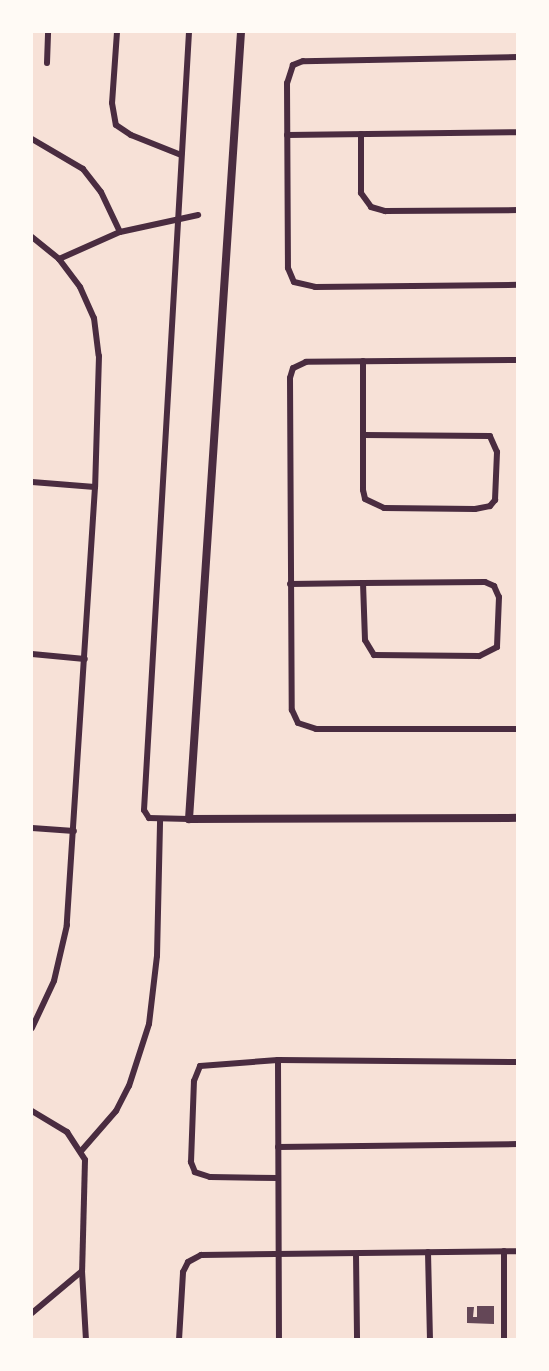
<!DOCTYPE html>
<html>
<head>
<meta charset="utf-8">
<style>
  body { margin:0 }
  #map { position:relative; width:549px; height:1371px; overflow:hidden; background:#f7e1d7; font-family:Rubik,sans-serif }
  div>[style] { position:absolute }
  .building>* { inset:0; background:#644757 }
  .minor>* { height:6px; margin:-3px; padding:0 3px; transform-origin:3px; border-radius:3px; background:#4a2c40 }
  .tertiary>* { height:8px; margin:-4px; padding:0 4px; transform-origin:4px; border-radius:4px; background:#4a2c40 }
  span { translate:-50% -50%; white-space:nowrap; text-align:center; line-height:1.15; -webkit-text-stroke:5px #fffaf5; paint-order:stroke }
  .frame { position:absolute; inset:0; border:33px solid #fffaf5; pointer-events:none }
</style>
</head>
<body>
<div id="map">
  <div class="building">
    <i style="clip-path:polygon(477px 1306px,494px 1306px,494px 1324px,467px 1323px,467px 1307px,474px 1307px,473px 1317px,477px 1317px)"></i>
  </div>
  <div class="minor">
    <i style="left:117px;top:32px;width:71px;rotate:94deg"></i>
    <i style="left:112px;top:103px;width:22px;rotate:80deg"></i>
    <i style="left:116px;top:125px;width:18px;rotate:34deg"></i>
    <i style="left:131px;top:135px;width:54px;rotate:21.8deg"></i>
    <i style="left:518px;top:57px;width:215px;rotate:178.9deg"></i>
    <i style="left:303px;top:61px;width:11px;rotate:158deg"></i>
    <i style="left:293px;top:65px;width:19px;rotate:108deg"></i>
    <i style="left:287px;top:83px;width:185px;rotate:89.7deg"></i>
    <i style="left:288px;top:268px;width:15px;rotate:67deg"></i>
    <i style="left:294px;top:282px;width:22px;rotate:13deg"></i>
    <i style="left:315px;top:287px;width:203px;rotate:-0.6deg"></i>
    <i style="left:47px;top:63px;width:31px;rotate:-88deg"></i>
    <i style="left:361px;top:134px;width:59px;rotate:90deg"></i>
    <i style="left:361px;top:193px;width:17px;rotate:54deg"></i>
    <i style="left:371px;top:207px;width:15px;rotate:16deg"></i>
    <i style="left:385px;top:211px;width:133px;rotate:-0.4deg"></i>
    <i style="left:287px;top:135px;width:231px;rotate:-0.7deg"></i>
    <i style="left:32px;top:139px;width:59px;rotate:30.5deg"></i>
    <i style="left:83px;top:169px;width:29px;rotate:52deg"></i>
    <i style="left:101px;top:192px;width:44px;rotate:64.6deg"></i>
    <i style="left:32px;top:237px;width:35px;rotate:39deg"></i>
    <i style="left:59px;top:259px;width:35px;rotate:53deg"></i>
    <i style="left:80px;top:287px;width:34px;rotate:66deg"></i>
    <i style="left:94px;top:318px;width:38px;rotate:83deg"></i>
    <i style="left:99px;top:356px;width:131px;rotate:91.7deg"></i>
    <i style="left:95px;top:487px;width:439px;rotate:93.7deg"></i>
    <i style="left:67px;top:925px;width:57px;rotate:103.1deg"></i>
    <i style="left:54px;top:981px;width:52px;rotate:115.1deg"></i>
    <i style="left:59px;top:259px;width:67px;rotate:-23.9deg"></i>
    <i style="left:120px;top:232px;width:80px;rotate:-12.3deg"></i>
    <i style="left:518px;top:360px;width:212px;rotate:179.5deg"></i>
    <i style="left:306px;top:362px;width:14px;rotate:155deg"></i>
    <i style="left:293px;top:368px;width:10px;rotate:107deg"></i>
    <i style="left:290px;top:378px;width:332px;rotate:89.7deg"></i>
    <i style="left:292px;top:710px;width:14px;rotate:65deg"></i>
    <i style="left:298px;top:723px;width:19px;rotate:18deg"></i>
    <i style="left:316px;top:729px;width:202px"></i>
    <i style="left:363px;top:361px;width:129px;rotate:90deg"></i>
    <i style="left:363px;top:490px;width:9px;rotate:77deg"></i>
    <i style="left:365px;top:499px;width:21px;rotate:25deg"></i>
    <i style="left:384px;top:508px;width:91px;rotate:0.6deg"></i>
    <i style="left:475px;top:509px;width:15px;rotate:-11deg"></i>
    <i style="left:490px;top:506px;width:8px;rotate:-50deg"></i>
    <i style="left:495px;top:500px;width:48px;rotate:-87.6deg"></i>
    <i style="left:497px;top:452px;width:17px;rotate:-114deg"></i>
    <i style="left:490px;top:436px;width:126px;rotate:-179.5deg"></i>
    <i style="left:32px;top:482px;width:63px;rotate:4.5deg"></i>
    <i style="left:290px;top:584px;width:73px;rotate:-0.8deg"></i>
    <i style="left:363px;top:583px;width:122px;rotate:-0.5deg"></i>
    <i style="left:485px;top:582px;width:10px;rotate:24deg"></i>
    <i style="left:494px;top:586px;width:12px;rotate:66deg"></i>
    <i style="left:499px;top:597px;width:50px;rotate:92.3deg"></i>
    <i style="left:497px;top:647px;width:20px;rotate:153deg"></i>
    <i style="left:479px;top:656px;width:105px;rotate:-179.5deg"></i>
    <i style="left:374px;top:655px;width:17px;rotate:-121deg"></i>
    <i style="left:365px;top:640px;width:57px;rotate:-92deg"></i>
    <i style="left:32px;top:654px;width:53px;rotate:5.4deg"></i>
    <i style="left:189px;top:819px;width:40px;rotate:-178.6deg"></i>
    <i style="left:149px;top:818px;width:9px;rotate:-122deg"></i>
    <i style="left:144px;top:810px;width:779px;rotate:-86.69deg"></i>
    <i style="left:32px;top:828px;width:42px;rotate:4.1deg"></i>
    <i style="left:278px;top:1060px;width:280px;rotate:89.8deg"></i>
    <i style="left:32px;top:1111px;width:41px;rotate:31deg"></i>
    <i style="left:67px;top:1132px;width:33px;rotate:57deg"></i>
    <i style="left:85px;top:1160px;width:111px;rotate:91.5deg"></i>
    <i style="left:82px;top:1271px;width:69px;rotate:86.7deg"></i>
    <i style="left:278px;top:1147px;width:240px;rotate:-0.7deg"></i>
    <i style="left:82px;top:1150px;width:52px;rotate:-48.9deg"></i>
    <i style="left:116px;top:1111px;width:28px;rotate:-63deg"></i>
    <i style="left:129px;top:1086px;width:65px;rotate:-72.1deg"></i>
    <i style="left:149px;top:1024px;width:68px;rotate:-83.3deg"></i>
    <i style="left:157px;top:956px;width:137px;rotate:-88.7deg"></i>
    <i style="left:278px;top:1178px;width:68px;rotate:-179.2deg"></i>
    <i style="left:210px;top:1177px;width:16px;rotate:-162deg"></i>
    <i style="left:195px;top:1172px;width:11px;rotate:-112deg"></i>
    <i style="left:191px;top:1162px;width:81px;rotate:-87.9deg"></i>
    <i style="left:194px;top:1081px;width:16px;rotate:-68deg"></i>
    <i style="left:200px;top:1066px;width:78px;rotate:-4.4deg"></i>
    <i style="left:278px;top:1060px;width:240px;rotate:0.5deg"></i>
    <i style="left:504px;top:1251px;width:89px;rotate:90deg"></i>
    <i style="left:428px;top:1252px;width:88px;rotate:88.7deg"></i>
    <i style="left:356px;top:1254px;width:86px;rotate:89.3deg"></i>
    <i style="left:32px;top:1313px;width:65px;rotate:-40deg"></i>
    <i style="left:179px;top:1340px;width:68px;rotate:-86.6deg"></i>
    <i style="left:183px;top:1272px;width:11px;rotate:-63deg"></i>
    <i style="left:188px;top:1262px;width:15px;rotate:-28deg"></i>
    <i style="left:201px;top:1255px;width:317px;rotate:-0.7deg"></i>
  </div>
  <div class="tertiary">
    <i style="left:241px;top:32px;width:789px;rotate:93.78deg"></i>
    <i style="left:189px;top:819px;width:329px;rotate:-0.2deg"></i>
  </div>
  <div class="frame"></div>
</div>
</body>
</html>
